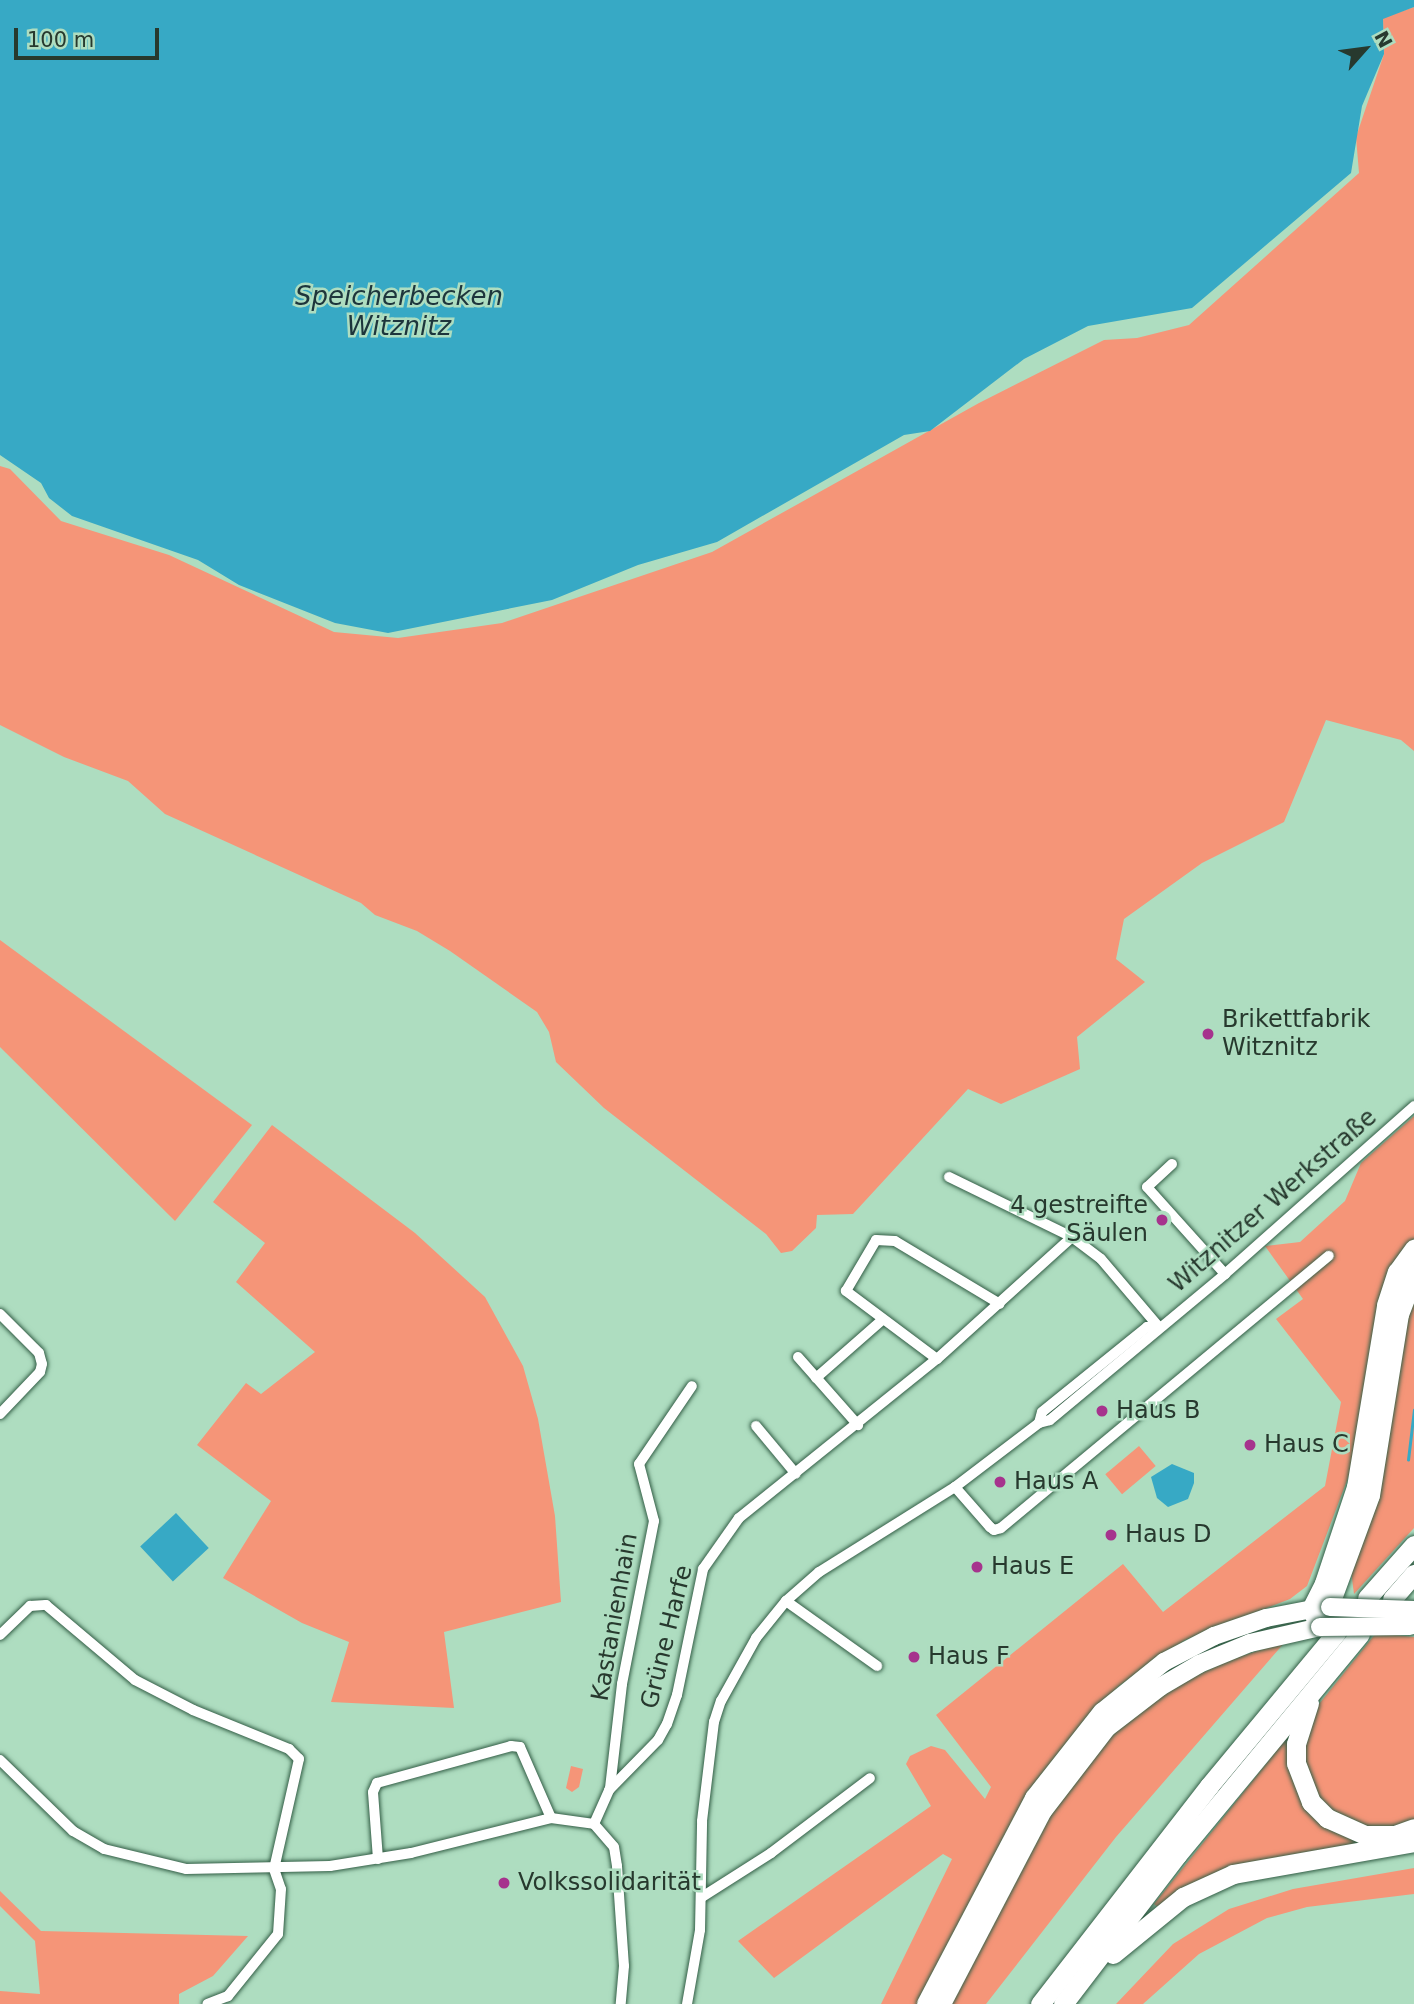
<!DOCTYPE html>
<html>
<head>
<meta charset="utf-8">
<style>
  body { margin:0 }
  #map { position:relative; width:1414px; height:2004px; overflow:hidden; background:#aeddc0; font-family:"DejaVu Sans",sans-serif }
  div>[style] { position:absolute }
  .green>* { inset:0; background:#f59578; transform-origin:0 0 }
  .water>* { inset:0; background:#37a9c5; transform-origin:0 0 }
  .stream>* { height:2.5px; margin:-1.25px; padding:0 1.25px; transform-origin:1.25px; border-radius:1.25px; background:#37a9c5 }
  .roads { filter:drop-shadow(0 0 2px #335e46) drop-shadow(0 0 2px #335e46) }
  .minor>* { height:10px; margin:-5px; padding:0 5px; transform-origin:5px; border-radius:5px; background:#fff }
  .primary>* { height:18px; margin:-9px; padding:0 9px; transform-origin:9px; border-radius:9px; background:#fff }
  .motorway>* { height:19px; margin:-9.5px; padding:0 9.5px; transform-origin:9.5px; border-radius:9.5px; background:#fff }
  .bridges { filter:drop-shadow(0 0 2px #335e46) drop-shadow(0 0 2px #335e46) }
  .primary-bridge>* { height:18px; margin:-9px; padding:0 9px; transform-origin:9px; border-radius:9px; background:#fff }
  .dots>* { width:19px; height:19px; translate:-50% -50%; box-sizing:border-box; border:4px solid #aeddc0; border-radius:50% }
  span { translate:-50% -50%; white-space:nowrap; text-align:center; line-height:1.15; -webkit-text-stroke:5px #aeddc0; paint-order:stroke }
  .poi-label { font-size:24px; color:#27392e }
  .left { translate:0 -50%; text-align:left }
  .right { translate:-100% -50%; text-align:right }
  .street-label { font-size:24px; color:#27392e }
  .water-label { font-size:26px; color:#1d353c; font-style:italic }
  .north { position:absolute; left:1330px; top:14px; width:70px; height:70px; -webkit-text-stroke:5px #aeddc0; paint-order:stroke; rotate:62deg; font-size:19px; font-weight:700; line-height:28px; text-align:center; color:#27392e }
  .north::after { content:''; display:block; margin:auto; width:24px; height:32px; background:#27392e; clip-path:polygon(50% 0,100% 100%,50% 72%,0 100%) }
  .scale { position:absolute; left:14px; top:28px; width:145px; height:32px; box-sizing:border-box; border:4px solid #27392e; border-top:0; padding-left:9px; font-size:21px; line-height:24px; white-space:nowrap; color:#27392e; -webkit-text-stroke:5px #aeddc0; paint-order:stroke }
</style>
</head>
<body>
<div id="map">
  <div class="green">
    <i style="clip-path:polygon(1414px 7px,1414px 751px,1401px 740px,1326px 720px,1284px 822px,1202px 863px,1124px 919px,1116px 959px,1145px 982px,1077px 1037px,1080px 1069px,1001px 1104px,968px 1089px,853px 1214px,817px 1215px,816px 1228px,792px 1251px,781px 1253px,766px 1234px,604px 1108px,556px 1062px,549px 1032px,537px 1012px,450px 951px,417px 931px,375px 915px,361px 903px,165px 814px,128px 781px,64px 757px,0 725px,0 466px,10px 469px,61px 521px,169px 555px,334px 632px,398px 638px,502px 623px,712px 552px,979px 403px,1104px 340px,1137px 338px,1189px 325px,1359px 173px,1356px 137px,1384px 54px,1383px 18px)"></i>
    <i style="clip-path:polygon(0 940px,252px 1125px,175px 1221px,0 1047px)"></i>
    <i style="clip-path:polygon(1414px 1116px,1414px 1239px,1409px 1243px,1351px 1470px,1307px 1586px,1290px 1599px,1185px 1640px,1120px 1685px,1087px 1717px,1034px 1784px,918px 2004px,881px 2004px,952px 1859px,943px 1854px,774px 1978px,738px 1941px,931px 1806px,906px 1764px,910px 1756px,931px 1746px,945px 1750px,985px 1799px,991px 1787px,936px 1715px,1123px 1564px,1163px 1612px,1325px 1486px,1341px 1402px,1276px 1319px,1303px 1299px,1265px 1246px,1300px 1242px,1345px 1201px,1361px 1163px)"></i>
    <i style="clip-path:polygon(272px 1125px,415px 1233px,485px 1297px,523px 1366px,538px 1419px,555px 1516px,561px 1602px,444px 1632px,454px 1708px,331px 1702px,349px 1642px,302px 1623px,223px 1578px,271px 1501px,197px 1445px,246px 1383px,261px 1394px,315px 1352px,236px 1282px,265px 1243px,213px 1202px)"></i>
    <i style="clip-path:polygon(1414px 1287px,1414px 1528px,1354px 1594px,1351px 1571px)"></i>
    <i style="left:1139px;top:1446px;width:26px;height:44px;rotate:50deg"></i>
    <i style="clip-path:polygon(1376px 1633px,1414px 1637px,1414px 1822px,1399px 1828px,1350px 1826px,1316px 1799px,1300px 1753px,1311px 1714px)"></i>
    <i style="clip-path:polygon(1285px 1642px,1116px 1837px,986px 2004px,949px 2004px,1032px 1842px,1102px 1743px,1173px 1687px,1229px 1660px)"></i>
    <i style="clip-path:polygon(1290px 1734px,1297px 1788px,1377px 1842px,1243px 1864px,1158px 1907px,1154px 1904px)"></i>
    <i style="clip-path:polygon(571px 1766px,583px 1769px,579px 1787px,572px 1792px,566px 1788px)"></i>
    <i style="clip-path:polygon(1414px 1868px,1414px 1894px,1307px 1907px,1267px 1918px,1199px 1954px,1143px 2004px,1116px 2004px,1173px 1944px,1229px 1909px,1293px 1889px)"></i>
    <i style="clip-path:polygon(0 1891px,41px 1931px,248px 1936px,213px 1976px,179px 1994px,179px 2004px,0 2004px,0 1991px,40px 1994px,35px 1941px,0 1906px)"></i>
  </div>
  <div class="water">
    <i style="clip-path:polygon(0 0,1414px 0,1414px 7px,1383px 19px,1384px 54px,1362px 106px,1351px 173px,1192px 308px,1088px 326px,1024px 359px,930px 431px,904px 435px,717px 542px,638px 565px,552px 600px,388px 633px,335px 623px,239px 585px,198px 560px,72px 516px,49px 498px,41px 483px,0 455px)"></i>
    <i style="clip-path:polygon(1172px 1464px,1194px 1473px,1194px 1483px,1188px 1499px,1168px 1507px,1157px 1498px,1151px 1477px)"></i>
    <i style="left:176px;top:1513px;width:48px;height:49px;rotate:47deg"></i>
  </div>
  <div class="stream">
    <i style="left:1408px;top:1460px;width:50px;rotate:-83.2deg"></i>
  </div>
  <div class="roads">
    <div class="minor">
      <i style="left:1172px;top:1164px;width:34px;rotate:137deg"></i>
      <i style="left:1147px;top:1187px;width:117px;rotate:48.1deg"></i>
      <i style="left:949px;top:1177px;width:137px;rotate:26deg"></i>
      <i style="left:0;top:1314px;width:55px;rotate:45deg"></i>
      <i style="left:39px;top:1353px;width:11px;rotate:75deg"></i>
      <i style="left:42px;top:1364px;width:8px;rotate:104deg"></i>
      <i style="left:40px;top:1372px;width:58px;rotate:133.6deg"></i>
      <i style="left:798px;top:1357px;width:91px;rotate:48.6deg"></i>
      <i style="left:937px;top:1359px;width:114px;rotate:-143.2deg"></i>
      <i style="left:846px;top:1291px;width:59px;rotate:-59.5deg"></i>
      <i style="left:876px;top:1240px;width:19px;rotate:3deg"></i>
      <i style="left:895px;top:1241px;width:122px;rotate:31deg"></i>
      <i style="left:816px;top:1378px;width:88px;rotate:-41.3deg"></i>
      <i style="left:1039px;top:1423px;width:11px;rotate:-75deg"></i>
      <i style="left:1042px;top:1412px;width:135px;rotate:-39deg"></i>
      <i style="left:1147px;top:1327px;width:11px;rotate:-5deg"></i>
      <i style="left:756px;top:1426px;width:62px;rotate:50.2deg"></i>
      <i style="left:955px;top:1487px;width:53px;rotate:48.8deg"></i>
      <i style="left:990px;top:1527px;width:5px;rotate:37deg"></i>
      <i style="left:994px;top:1530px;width:7px;rotate:-16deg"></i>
      <i style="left:1001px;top:1528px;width:426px;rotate:-39.7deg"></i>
      <i style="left:786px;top:1601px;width:112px;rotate:35.5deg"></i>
      <i style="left:0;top:1635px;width:42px;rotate:-44deg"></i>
      <i style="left:30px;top:1606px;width:16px;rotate:-4deg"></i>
      <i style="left:46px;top:1605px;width:116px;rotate:40.1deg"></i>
      <i style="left:135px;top:1680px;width:65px;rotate:27.3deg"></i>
      <i style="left:193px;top:1710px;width:104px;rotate:22.1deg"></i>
      <i style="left:289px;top:1749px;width:14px;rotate:45deg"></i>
      <i style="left:299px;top:1759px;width:113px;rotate:102.8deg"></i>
      <i style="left:274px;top:1869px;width:21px;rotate:71deg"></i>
      <i style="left:281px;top:1889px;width:45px;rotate:93.8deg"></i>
      <i style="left:278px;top:1934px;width:80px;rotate:128.9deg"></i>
      <i style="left:228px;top:1996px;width:22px;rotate:159deg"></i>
      <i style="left:0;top:1760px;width:102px;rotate:44.2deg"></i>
      <i style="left:73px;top:1831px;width:36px;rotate:30deg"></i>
      <i style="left:104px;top:1849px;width:84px;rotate:13.7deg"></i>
      <i style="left:186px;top:1869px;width:144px;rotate:-1.2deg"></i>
      <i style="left:330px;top:1866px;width:82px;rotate:-9.1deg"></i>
      <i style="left:411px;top:1853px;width:144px;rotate:-14deg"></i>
      <i style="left:551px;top:1818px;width:43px;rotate:7.9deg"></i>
      <i style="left:594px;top:1824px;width:30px;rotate:49deg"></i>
      <i style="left:614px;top:1847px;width:19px;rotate:81deg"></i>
      <i style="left:617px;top:1866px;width:100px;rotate:86deg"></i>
      <i style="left:624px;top:1966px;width:38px;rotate:95deg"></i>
      <i style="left:610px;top:1788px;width:105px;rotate:-83.4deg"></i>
      <i style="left:622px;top:1684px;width:166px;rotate:-78.9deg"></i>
      <i style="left:654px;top:1521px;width:59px;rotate:-104.7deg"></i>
      <i style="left:639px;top:1464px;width:94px;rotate:-55.8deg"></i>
      <i style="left:594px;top:1824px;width:37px;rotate:-66deg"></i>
      <i style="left:609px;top:1790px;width:70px;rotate:-45.6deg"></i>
      <i style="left:658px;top:1740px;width:18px;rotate:-61deg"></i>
      <i style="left:667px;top:1724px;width:31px;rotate:-71deg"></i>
      <i style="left:677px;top:1695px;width:129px;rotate:-78.3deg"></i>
      <i style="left:703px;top:1569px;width:62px;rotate:-54.8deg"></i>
      <i style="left:739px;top:1518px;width:254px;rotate:-38.8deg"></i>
      <i style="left:937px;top:1359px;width:182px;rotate:-42.1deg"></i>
      <i style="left:1072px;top:1237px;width:36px;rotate:37deg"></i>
      <i style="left:1101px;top:1259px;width:88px;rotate:49.6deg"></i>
      <i style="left:378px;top:1859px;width:67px;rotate:-94.3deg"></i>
      <i style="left:373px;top:1792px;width:10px;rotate:-66deg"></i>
      <i style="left:377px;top:1783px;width:139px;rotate:-15.4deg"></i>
      <i style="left:511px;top:1746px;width:9px;rotate:6deg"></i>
      <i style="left:520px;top:1747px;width:77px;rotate:66.4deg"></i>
      <i style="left:702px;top:1897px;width:82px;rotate:-32.5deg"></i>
      <i style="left:771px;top:1853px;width:124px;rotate:-37.1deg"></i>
      <i style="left:687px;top:2004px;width:75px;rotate:-80deg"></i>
      <i style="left:700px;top:1930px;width:109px;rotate:-88.9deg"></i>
      <i style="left:702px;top:1821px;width:100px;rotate:-83.1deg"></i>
      <i style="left:714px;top:1722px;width:22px;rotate:-72deg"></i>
      <i style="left:721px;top:1701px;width:72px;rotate:-60.9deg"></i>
      <i style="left:756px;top:1638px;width:48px;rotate:-51deg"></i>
      <i style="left:786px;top:1601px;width:44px;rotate:-41.3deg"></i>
      <i style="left:819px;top:1572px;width:160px;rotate:-32deg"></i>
      <i style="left:955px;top:1487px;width:106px;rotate:-37.3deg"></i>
      <i style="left:1039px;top:1423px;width:11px;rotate:-15deg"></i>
      <i style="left:1050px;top:1420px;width:228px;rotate:-39.8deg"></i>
      <i style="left:1225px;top:1274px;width:253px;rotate:-41.6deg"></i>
    </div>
    <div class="primary">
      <i style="left:926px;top:2004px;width:233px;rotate:-62.3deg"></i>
      <i style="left:1034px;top:1798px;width:110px;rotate:-51.7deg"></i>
      <i style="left:1102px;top:1712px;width:80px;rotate:-38.9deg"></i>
      <i style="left:1164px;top:1662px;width:56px;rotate:-27.5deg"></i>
      <i style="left:1214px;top:1636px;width:55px;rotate:-19.1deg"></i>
      <i style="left:1266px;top:1618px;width:58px;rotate:-10.9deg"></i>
      <i style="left:942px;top:2004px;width:218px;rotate:-62.4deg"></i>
      <i style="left:1043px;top:1811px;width:105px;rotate:-52.4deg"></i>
      <i style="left:1107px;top:1728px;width:67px;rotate:-37.7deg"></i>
      <i style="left:1160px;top:1687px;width:45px;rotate:-30.5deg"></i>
      <i style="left:1199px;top:1664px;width:55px;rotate:-22.4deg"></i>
      <i style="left:1250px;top:1643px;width:72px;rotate:-12.9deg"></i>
    </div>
    <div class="motorway">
      <i style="left:1367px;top:1598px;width:71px;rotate:-48.4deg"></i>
      <i style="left:1392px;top:1599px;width:33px;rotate:-49deg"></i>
      <i style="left:1324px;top:1620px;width:133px;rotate:-69.8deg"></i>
      <i style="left:1370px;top:1495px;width:183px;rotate:-80.9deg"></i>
      <i style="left:1399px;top:1314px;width:42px;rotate:-69deg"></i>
      <i style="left:1320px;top:1627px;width:20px;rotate:-117deg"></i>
      <i style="left:1311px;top:1609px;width:29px;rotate:-63deg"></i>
      <i style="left:1324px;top:1583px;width:101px;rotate:-71.6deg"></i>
      <i style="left:1356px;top:1487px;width:184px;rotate:-80.6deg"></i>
      <i style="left:1386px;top:1305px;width:35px;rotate:-72deg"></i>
      <i style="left:1397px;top:1272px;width:29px;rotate:-54deg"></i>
      <i style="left:1309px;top:1703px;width:43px;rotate:107.6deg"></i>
      <i style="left:1296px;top:1744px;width:19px;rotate:90deg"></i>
      <i style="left:1296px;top:1763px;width:42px;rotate:69deg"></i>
      <i style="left:1311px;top:1802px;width:23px;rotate:45deg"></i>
      <i style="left:1327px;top:1818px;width:42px;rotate:24.1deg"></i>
      <i style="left:1365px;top:1835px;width:30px"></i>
      <i style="left:1395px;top:1835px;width:20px;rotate:-20deg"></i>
      <i style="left:1113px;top:1954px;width:90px;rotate:-39.2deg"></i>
      <i style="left:1183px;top:1897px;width:55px;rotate:-24.7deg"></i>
      <i style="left:1233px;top:1874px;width:184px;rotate:-10deg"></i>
      <i style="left:1040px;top:2004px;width:276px;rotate:-52.2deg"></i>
      <i style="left:1209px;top:1786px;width:200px;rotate:-50.3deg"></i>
      <i style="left:1063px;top:2004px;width:188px;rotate:-52.6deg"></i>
      <i style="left:1177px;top:1855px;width:287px;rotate:-50.4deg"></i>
    </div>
  </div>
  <div class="bridges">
    <div class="primary-bridge">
      <i style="left:1330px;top:1607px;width:84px;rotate:2deg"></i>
      <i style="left:1320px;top:1627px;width:90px;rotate:-0.6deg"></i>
    </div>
  </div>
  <div class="dots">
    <i style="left:1208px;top:1034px;background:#a6338d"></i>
    <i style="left:1162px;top:1220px;background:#a6338d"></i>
    <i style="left:1102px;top:1411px;background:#a6338d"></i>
    <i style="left:1250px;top:1445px;background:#a6338d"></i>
    <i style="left:1000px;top:1482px;background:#a6338d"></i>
    <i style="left:1111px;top:1535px;background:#a6338d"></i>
    <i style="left:977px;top:1567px;background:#a6338d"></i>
    <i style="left:914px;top:1657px;background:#a6338d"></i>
    <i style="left:504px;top:1883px;background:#a6338d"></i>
  </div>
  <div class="poi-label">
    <span class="left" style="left:1222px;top:1034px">Brikettfabrik<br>Witznitz</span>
    <span class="right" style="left:1148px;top:1220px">4 gestreifte<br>Säulen</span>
    <span class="left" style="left:1116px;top:1411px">Haus B</span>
    <span class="left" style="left:1264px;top:1445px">Haus C</span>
    <span class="left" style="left:1014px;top:1482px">Haus A</span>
    <span class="left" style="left:1125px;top:1535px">Haus D</span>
    <span class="left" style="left:991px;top:1567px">Haus E</span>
    <span class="left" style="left:928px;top:1657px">Haus F</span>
    <span class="left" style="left:518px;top:1883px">Volkssolidarität</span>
  </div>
  <div class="street-label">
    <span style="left:1273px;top:1201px;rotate:-41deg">Witznitzer Werkstraße</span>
    <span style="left:615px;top:1617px;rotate:-80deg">Kastanienhain</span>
    <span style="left:667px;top:1637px;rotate:-76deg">Grüne Harfe</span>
  </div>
  <div class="water-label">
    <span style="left:399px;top:312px">Speicherbecken<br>Witznitz</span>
  </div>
  <div class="north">N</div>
  <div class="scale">100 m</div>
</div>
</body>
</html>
